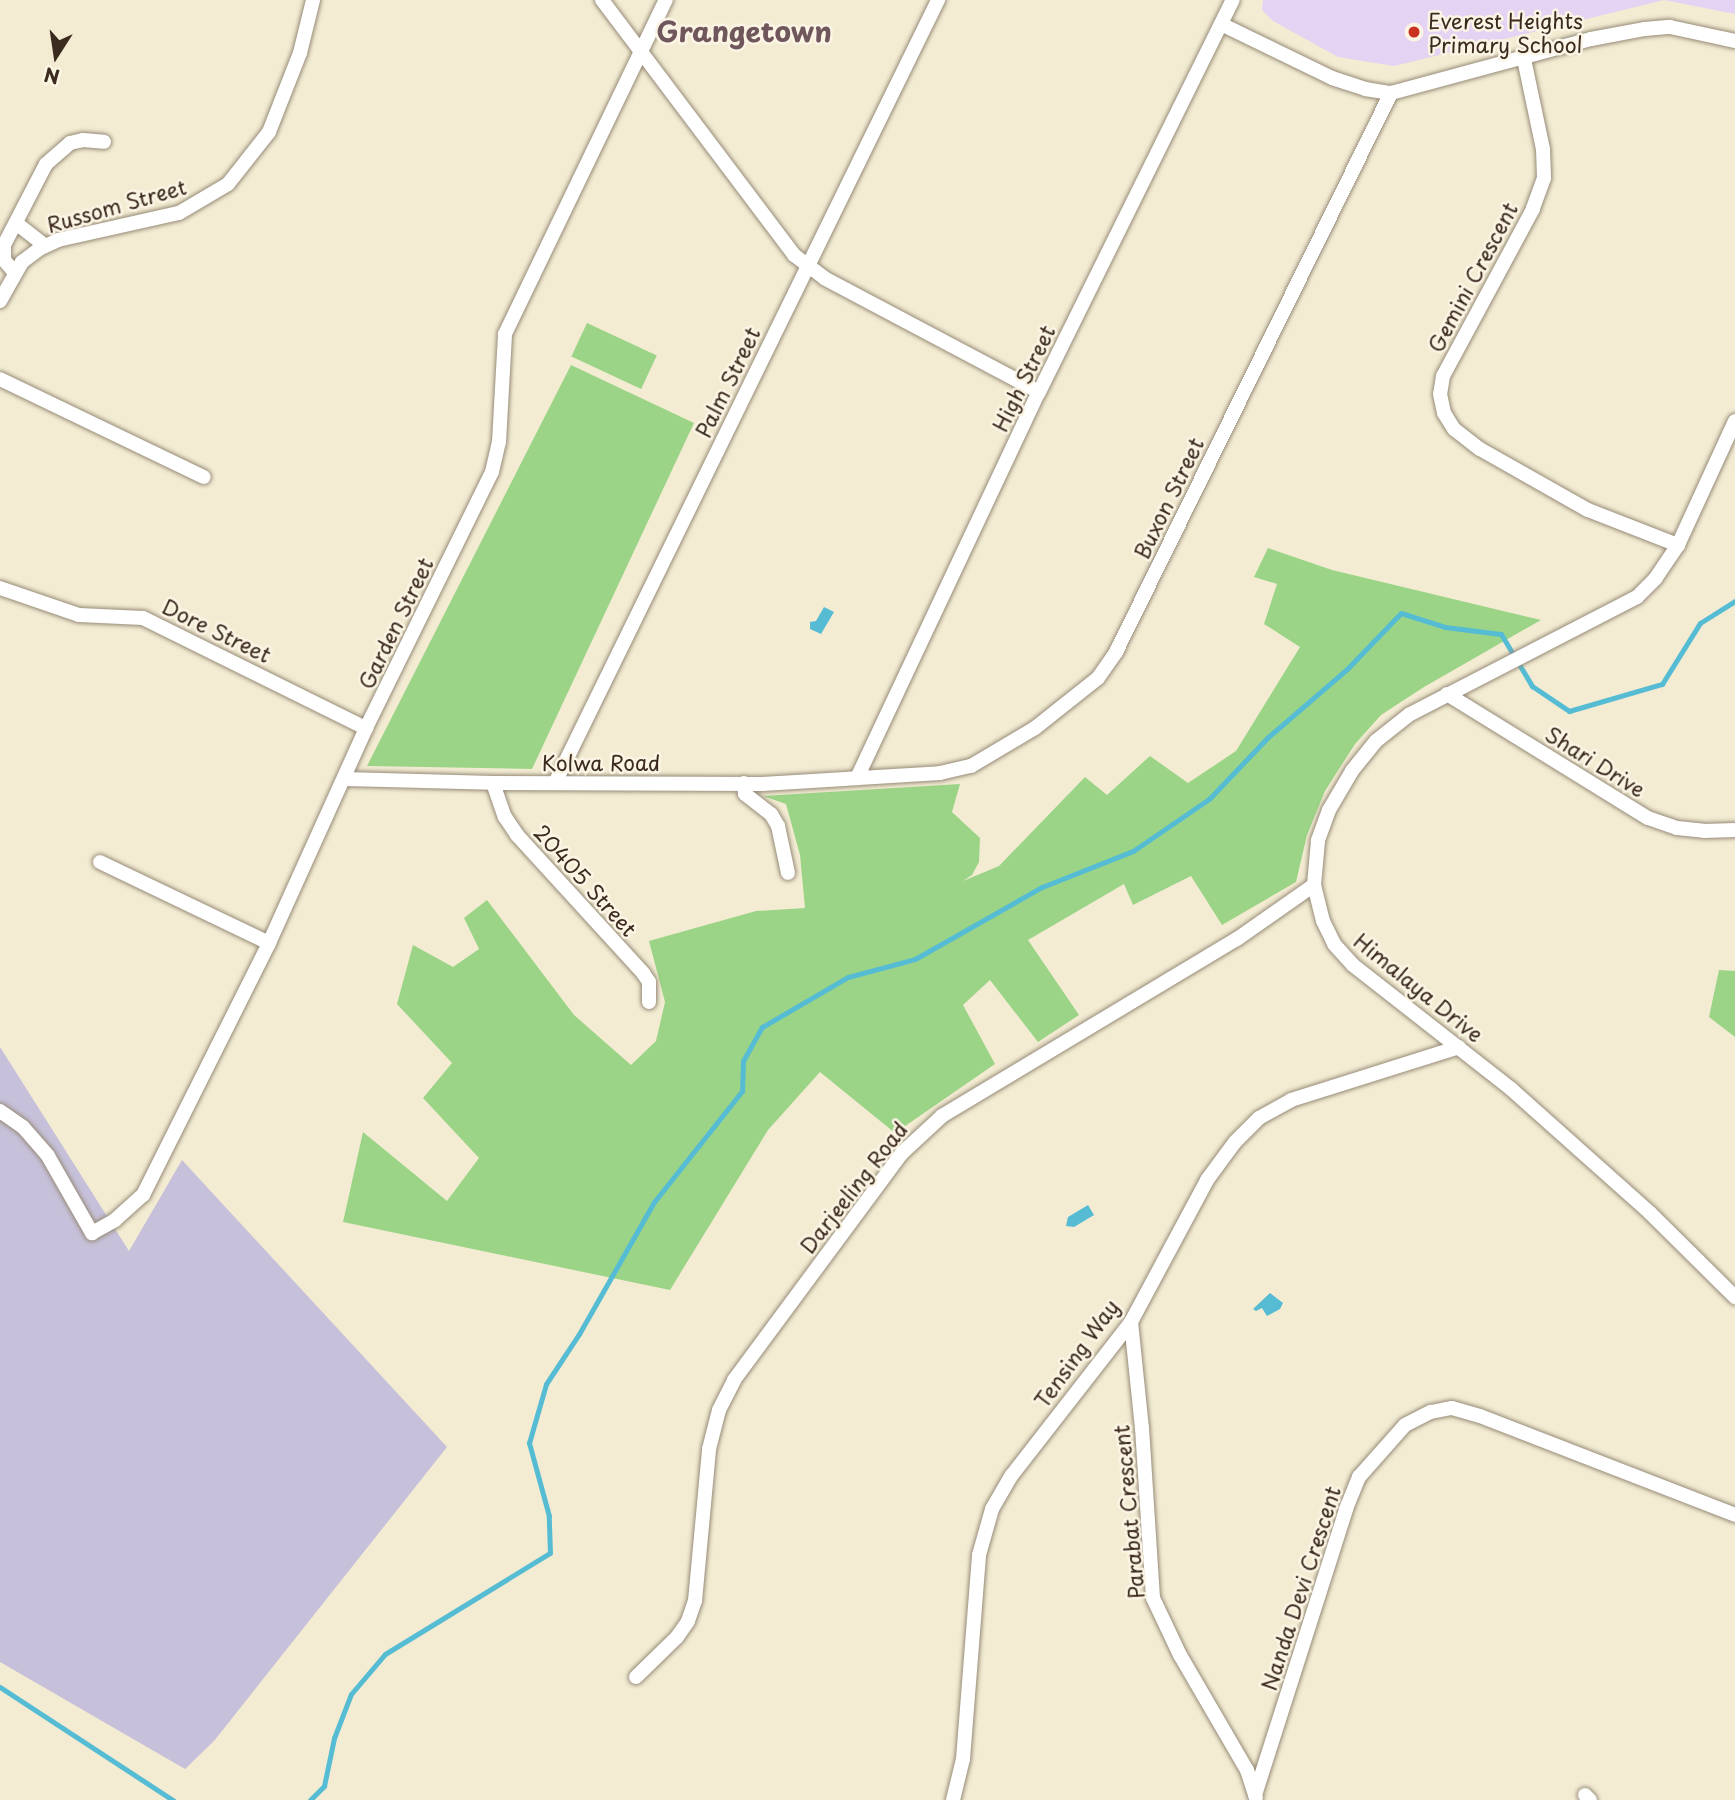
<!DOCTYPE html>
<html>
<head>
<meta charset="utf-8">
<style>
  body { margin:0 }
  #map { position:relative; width:1735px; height:1800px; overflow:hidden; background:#f3ecd3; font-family:"Playpen Sans",sans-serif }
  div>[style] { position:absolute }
  .built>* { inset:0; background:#e4d3f2 }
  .industrial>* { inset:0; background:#c6c0da }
  .green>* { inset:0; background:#9bd487; transform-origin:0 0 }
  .water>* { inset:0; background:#56bcd4 }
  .stream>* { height:5px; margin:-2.5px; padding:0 2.5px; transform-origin:2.5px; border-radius:2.5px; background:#56bcd4 }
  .roads { filter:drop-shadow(0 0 2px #978b78) drop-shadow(0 0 2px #978b78) }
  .minor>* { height:14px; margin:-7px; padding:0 7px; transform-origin:7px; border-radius:7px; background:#fff }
  .dots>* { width:19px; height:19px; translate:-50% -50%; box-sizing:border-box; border:4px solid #fcf5e5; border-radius:50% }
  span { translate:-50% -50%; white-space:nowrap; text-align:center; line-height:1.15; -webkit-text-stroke:5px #fcf5e5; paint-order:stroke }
  .poi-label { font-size:21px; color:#3b2a1e }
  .left { translate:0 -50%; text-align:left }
  .street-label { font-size:21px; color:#3b2a1e }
  .district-label { font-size:28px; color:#70575c; font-weight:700 }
  .north { position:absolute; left:21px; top:21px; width:70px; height:70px; -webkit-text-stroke:5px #fcf5e5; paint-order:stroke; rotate:192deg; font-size:19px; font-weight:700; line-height:28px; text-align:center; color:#3b2a1e }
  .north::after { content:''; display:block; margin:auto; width:24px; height:32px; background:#3b2a1e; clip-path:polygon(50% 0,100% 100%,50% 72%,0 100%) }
</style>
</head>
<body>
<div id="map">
  <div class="built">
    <i style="clip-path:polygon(1263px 0,1735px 0,1735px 14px,1664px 0,1394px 66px,1338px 57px,1273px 21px,1262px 10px)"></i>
  </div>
  <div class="industrial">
    <i style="clip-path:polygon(0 1047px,129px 1251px,182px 1160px,447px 1447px,214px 1741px,185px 1769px,0 1662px)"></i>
  </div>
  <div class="green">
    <i style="left:587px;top:323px;width:77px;height:37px;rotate:25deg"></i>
    <i style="clip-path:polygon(571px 365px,694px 423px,532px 769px,367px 766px)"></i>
    <i style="clip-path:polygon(1268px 548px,1332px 570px,1541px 620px,1424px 687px,1381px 715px,1355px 744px,1325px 791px,1307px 835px,1296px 882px,1222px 925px,1191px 876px,1133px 905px,1124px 884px,1028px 940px,1079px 1015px,1038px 1042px,990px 980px,963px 1005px,995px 1064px,895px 1133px,820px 1072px,768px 1130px,670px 1290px,343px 1222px,363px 1132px,447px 1201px,479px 1158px,423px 1098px,452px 1063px,397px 1004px,413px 945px,453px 967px,479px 949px,464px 918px,487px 900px,574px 1015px,631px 1065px,656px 1041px,665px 1002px,649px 941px,756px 911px,805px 908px,800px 855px,786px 804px,763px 796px,960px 784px,952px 812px,980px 838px,979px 862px,972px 875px,963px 881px,999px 866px,1085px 777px,1107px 795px,1150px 756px,1188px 783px,1236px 751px,1300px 647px,1264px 624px,1277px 584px,1254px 577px)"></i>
    <i style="clip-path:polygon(1719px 970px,1735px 971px,1735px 1037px,1709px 1017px)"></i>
  </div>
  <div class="water">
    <i style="clip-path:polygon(824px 607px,834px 612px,821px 634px,810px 629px,810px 622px,816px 621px)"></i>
    <i style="clip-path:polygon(1088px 1205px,1094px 1215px,1074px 1227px,1066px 1226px,1068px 1217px)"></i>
    <i style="clip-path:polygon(1270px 1293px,1283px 1303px,1280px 1309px,1267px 1316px,1262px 1308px,1256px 1311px,1253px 1309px)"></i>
  </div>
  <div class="stream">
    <i style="left:0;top:1687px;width:207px;rotate:33.2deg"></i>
    <i style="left:310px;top:1800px;width:20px;rotate:-45deg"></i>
    <i style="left:324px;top:1786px;width:49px;rotate:-78.2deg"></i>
    <i style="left:334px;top:1738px;width:47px;rotate:-68.9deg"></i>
    <i style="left:351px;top:1694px;width:52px;rotate:-49.6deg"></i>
    <i style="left:385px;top:1654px;width:193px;rotate:-31.5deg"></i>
    <i style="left:550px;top:1553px;width:37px;rotate:-92deg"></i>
    <i style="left:549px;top:1516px;width:76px;rotate:-105.3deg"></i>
    <i style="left:529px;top:1443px;width:61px;rotate:-73.9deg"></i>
    <i style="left:546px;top:1384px;width:60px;rotate:-56.6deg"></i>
    <i style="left:579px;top:1334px;width:152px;rotate:-60.4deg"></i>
    <i style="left:654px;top:1202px;width:142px;rotate:-51.6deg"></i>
    <i style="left:742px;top:1091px;width:30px;rotate:-88deg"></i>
    <i style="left:743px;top:1061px;width:39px;rotate:-61deg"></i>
    <i style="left:762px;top:1027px;width:99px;rotate:-30.2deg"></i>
    <i style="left:848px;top:977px;width:69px;rotate:-15deg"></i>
    <i style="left:915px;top:959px;width:146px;rotate:-29.6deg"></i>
    <i style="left:1042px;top:887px;width:98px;rotate:-21.6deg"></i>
    <i style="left:1133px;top:851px;width:92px;rotate:-34.4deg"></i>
    <i style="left:1209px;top:799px;width:84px;rotate:-46.4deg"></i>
    <i style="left:1267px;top:738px;width:107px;rotate:-40.8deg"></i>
    <i style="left:1348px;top:668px;width:76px;rotate:-46.1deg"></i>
    <i style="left:1401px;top:613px;width:46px;rotate:17.7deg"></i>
    <i style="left:1445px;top:627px;width:56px;rotate:7.1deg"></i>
    <i style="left:1501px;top:634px;width:61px;rotate:59.2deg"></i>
    <i style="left:1532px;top:686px;width:45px;rotate:34deg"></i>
    <i style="left:1569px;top:711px;width:97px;rotate:-16.2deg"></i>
    <i style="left:1662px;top:684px;width:72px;rotate:-58.1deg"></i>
    <i style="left:1700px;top:623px;width:41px;rotate:-32.2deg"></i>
  </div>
  <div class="roads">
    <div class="minor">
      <i style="left:602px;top:0;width:319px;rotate:53deg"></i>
      <i style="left:794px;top:255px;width:38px;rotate:37deg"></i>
      <i style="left:824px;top:278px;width:243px;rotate:27.9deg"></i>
      <i style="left:1221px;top:24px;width:123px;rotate:25.9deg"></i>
      <i style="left:1332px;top:78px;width:35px;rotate:18deg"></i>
      <i style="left:1365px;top:89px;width:26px;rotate:9deg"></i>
      <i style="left:1391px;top:93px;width:207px;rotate:-15.1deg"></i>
      <i style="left:1591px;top:39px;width:55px;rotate:-10.5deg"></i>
      <i style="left:1645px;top:29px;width:25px;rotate:-5deg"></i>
      <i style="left:1670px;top:27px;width:66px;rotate:12.2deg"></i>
      <i style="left:1524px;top:59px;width:92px;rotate:78.1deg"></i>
      <i style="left:1543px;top:149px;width:29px;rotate:88deg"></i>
      <i style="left:1544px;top:178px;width:33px;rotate:110deg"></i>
      <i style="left:1533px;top:209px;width:190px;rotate:118.3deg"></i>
      <i style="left:1443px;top:376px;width:18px;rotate:99deg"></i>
      <i style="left:1440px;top:394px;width:19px;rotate:78deg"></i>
      <i style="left:1444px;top:413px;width:19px;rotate:58deg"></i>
      <i style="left:1454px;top:429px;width:33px;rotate:38deg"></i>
      <i style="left:1480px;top:449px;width:124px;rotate:29.5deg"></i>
      <i style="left:1588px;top:510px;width:97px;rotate:21.3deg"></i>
      <i style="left:16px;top:223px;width:37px;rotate:38deg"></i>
      <i style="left:15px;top:273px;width:17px;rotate:-130deg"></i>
      <i style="left:4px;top:260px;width:15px;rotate:-90deg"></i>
      <i style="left:4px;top:245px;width:91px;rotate:-62.6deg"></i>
      <i style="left:46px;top:164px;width:32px;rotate:-41deg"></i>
      <i style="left:70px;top:143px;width:13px;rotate:-13deg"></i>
      <i style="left:83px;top:140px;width:21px;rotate:5deg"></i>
      <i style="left:0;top:301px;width:45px;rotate:-60.6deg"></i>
      <i style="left:22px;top:262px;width:21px;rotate:-37deg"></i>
      <i style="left:39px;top:249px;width:21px;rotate:-25deg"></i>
      <i style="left:58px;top:240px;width:124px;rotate:-12.6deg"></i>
      <i style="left:179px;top:213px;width:57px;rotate:-30.6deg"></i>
      <i style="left:228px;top:184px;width:66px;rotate:-51.7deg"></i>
      <i style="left:269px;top:132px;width:85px;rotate:-68.6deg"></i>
      <i style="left:300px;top:53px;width:55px;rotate:-76.2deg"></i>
      <i style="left:0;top:379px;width:226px;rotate:25.7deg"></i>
      <i style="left:1735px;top:421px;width:136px;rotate:114.7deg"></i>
      <i style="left:1678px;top:545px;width:40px;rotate:124deg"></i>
      <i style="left:1656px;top:578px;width:27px;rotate:135deg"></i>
      <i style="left:1637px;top:597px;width:255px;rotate:152.7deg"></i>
      <i style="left:1410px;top:714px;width:43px;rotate:141.5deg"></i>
      <i style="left:1376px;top:741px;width:38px;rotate:129deg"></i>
      <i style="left:1352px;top:771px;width:45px;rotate:120.5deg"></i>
      <i style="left:1329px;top:810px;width:33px;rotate:110deg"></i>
      <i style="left:1318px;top:841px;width:44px;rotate:95.2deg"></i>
      <i style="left:1314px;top:885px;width:37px;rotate:76deg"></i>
      <i style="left:1323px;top:921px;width:25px;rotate:64deg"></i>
      <i style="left:1334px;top:944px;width:28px;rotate:48deg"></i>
      <i style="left:1353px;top:965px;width:201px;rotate:38.1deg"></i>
      <i style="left:1511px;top:1089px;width:186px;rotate:41.7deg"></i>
      <i style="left:1650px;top:1213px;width:120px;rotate:44.7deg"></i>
      <i style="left:0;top:588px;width:83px;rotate:18.9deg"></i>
      <i style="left:79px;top:615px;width:64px;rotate:2.7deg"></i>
      <i style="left:143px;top:618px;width:249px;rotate:26.3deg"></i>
      <i style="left:1447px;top:694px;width:236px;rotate:31.7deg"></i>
      <i style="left:1648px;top:818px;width:31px;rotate:19deg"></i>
      <i style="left:1677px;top:828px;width:27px;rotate:6deg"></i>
      <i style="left:1704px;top:831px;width:31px;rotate:-2deg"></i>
      <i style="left:857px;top:778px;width:427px;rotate:-64.8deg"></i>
      <i style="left:1039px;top:392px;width:437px;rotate:-63.7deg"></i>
      <i style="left:345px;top:779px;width:148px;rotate:1.5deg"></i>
      <i style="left:493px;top:783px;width:269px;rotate:0.2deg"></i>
      <i style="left:762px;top:784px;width:178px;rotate:-3.5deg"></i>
      <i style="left:940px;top:773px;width:32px;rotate:-13deg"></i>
      <i style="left:971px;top:766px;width:74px;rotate:-30.7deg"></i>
      <i style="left:1035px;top:728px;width:80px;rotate:-38.4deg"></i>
      <i style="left:1098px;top:678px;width:32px;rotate:-55deg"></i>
      <i style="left:1116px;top:652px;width:623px;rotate:-63.81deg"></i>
      <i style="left:493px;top:783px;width:36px;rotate:71deg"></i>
      <i style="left:505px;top:817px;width:22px;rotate:56deg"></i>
      <i style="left:517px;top:835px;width:187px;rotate:47.6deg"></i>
      <i style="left:643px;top:973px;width:11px;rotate:56deg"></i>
      <i style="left:649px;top:982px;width:20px;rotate:90deg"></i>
      <i style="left:555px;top:783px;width:872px;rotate:-63.93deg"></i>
      <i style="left:744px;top:783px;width:11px;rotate:85deg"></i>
      <i style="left:745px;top:794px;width:33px;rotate:38deg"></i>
      <i style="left:771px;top:814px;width:14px;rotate:60deg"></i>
      <i style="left:778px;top:826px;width:48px;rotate:78deg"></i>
      <i style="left:100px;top:862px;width:187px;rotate:25.6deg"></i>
      <i style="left:0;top:1111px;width:28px;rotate:35deg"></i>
      <i style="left:23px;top:1127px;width:38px;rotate:49deg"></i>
      <i style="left:48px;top:1156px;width:89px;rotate:60.3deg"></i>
      <i style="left:92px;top:1233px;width:26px;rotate:-29deg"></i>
      <i style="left:115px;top:1220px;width:38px;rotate:-42deg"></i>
      <i style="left:143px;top:1195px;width:282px;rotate:-63.4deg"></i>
      <i style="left:269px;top:943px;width:236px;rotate:-65.7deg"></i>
      <i style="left:366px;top:728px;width:285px;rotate:-63.8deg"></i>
      <i style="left:492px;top:472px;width:31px;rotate:-77deg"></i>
      <i style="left:499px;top:442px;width:108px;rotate:-86.8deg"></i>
      <i style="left:505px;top:334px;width:371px;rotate:-64.3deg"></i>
      <i style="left:1131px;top:1322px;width:107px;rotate:84.1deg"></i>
      <i style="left:1142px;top:1428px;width:170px;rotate:86.3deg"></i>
      <i style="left:1153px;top:1598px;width:63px;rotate:64.7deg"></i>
      <i style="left:1180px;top:1655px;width:133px;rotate:59.8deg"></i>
      <i style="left:1247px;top:1770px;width:29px;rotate:72deg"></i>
      <i style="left:636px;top:1677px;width:57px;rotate:-44.3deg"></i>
      <i style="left:677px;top:1637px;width:19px;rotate:-55deg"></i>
      <i style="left:688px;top:1621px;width:21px;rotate:-71deg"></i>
      <i style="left:695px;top:1601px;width:153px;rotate:-84.7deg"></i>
      <i style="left:709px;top:1449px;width:40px;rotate:-75.6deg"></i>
      <i style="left:719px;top:1410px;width:34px;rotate:-63deg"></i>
      <i style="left:734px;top:1380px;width:282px;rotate:-53.5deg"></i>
      <i style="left:902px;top:1153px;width:54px;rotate:-42.8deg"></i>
      <i style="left:942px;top:1116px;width:344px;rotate:-31deg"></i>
      <i style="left:1237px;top:939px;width:94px;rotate:-35deg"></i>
      <i style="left:1255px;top:1795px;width:300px;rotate:-72.3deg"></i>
      <i style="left:1346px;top:1509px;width:35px;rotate:-68deg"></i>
      <i style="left:1359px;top:1477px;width:69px;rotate:-48.5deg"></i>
      <i style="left:1405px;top:1425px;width:29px;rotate:-27deg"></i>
      <i style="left:1431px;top:1412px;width:21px;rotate:-11deg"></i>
      <i style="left:1452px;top:1408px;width:29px;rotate:16deg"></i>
      <i style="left:1480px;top:1416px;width:274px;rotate:21.2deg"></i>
      <i style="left:1585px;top:1795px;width:7px;rotate:45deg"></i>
      <i style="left:953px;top:1800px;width:42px;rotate:-76.3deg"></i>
      <i style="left:963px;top:1759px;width:205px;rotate:-85.5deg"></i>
      <i style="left:979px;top:1555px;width:48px;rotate:-74.2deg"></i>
      <i style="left:992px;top:1509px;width:39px;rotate:-60deg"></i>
      <i style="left:1012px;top:1475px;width:194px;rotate:-52.1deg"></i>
      <i style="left:1131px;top:1322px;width:161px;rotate:-61.8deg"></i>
      <i style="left:1207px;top:1180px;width:47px;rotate:-53.6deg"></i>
      <i style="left:1235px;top:1142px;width:34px;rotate:-45deg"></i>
      <i style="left:1259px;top:1118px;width:37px;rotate:-29deg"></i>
      <i style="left:1291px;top:1100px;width:176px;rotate:-17.5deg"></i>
    </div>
  </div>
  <div class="dots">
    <i style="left:1414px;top:32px;background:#c8321e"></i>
  </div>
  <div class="poi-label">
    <span class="left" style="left:1428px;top:32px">Everest Heights<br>Primary School</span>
  </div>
  <div class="street-label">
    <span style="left:116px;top:205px;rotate:-16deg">Russom Street</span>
    <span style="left:1472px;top:277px;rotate:-62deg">Gemini Crescent</span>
    <span style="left:1023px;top:378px;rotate:-64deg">High Street</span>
    <span style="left:727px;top:382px;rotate:-64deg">Palm Street</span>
    <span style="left:1168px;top:498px;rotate:-64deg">Buxon Street</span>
    <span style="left:395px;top:623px;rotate:-64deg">Garden Street</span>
    <span style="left:217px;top:630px;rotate:26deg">Dore Street</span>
    <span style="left:1596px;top:761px;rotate:32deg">Shari Drive</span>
    <span style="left:601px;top:762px">Kolwa Road</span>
    <span style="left:586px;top:880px;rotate:48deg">20405 Street</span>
    <span style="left:1419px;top:987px;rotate:39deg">Himalaya Drive</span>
    <span style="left:853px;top:1187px;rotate:-52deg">Darjeeling Road</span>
    <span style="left:1076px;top:1353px;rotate:-54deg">Tensing Way</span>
    <span style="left:1128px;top:1512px;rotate:-95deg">Parabat Crescent</span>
    <span style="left:1300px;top:1588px;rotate:-72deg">Nanda Devi Crescent</span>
  </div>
  <div class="district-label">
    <span style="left:744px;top:31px">Grangetown</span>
  </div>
  <div class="north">N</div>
</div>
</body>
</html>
